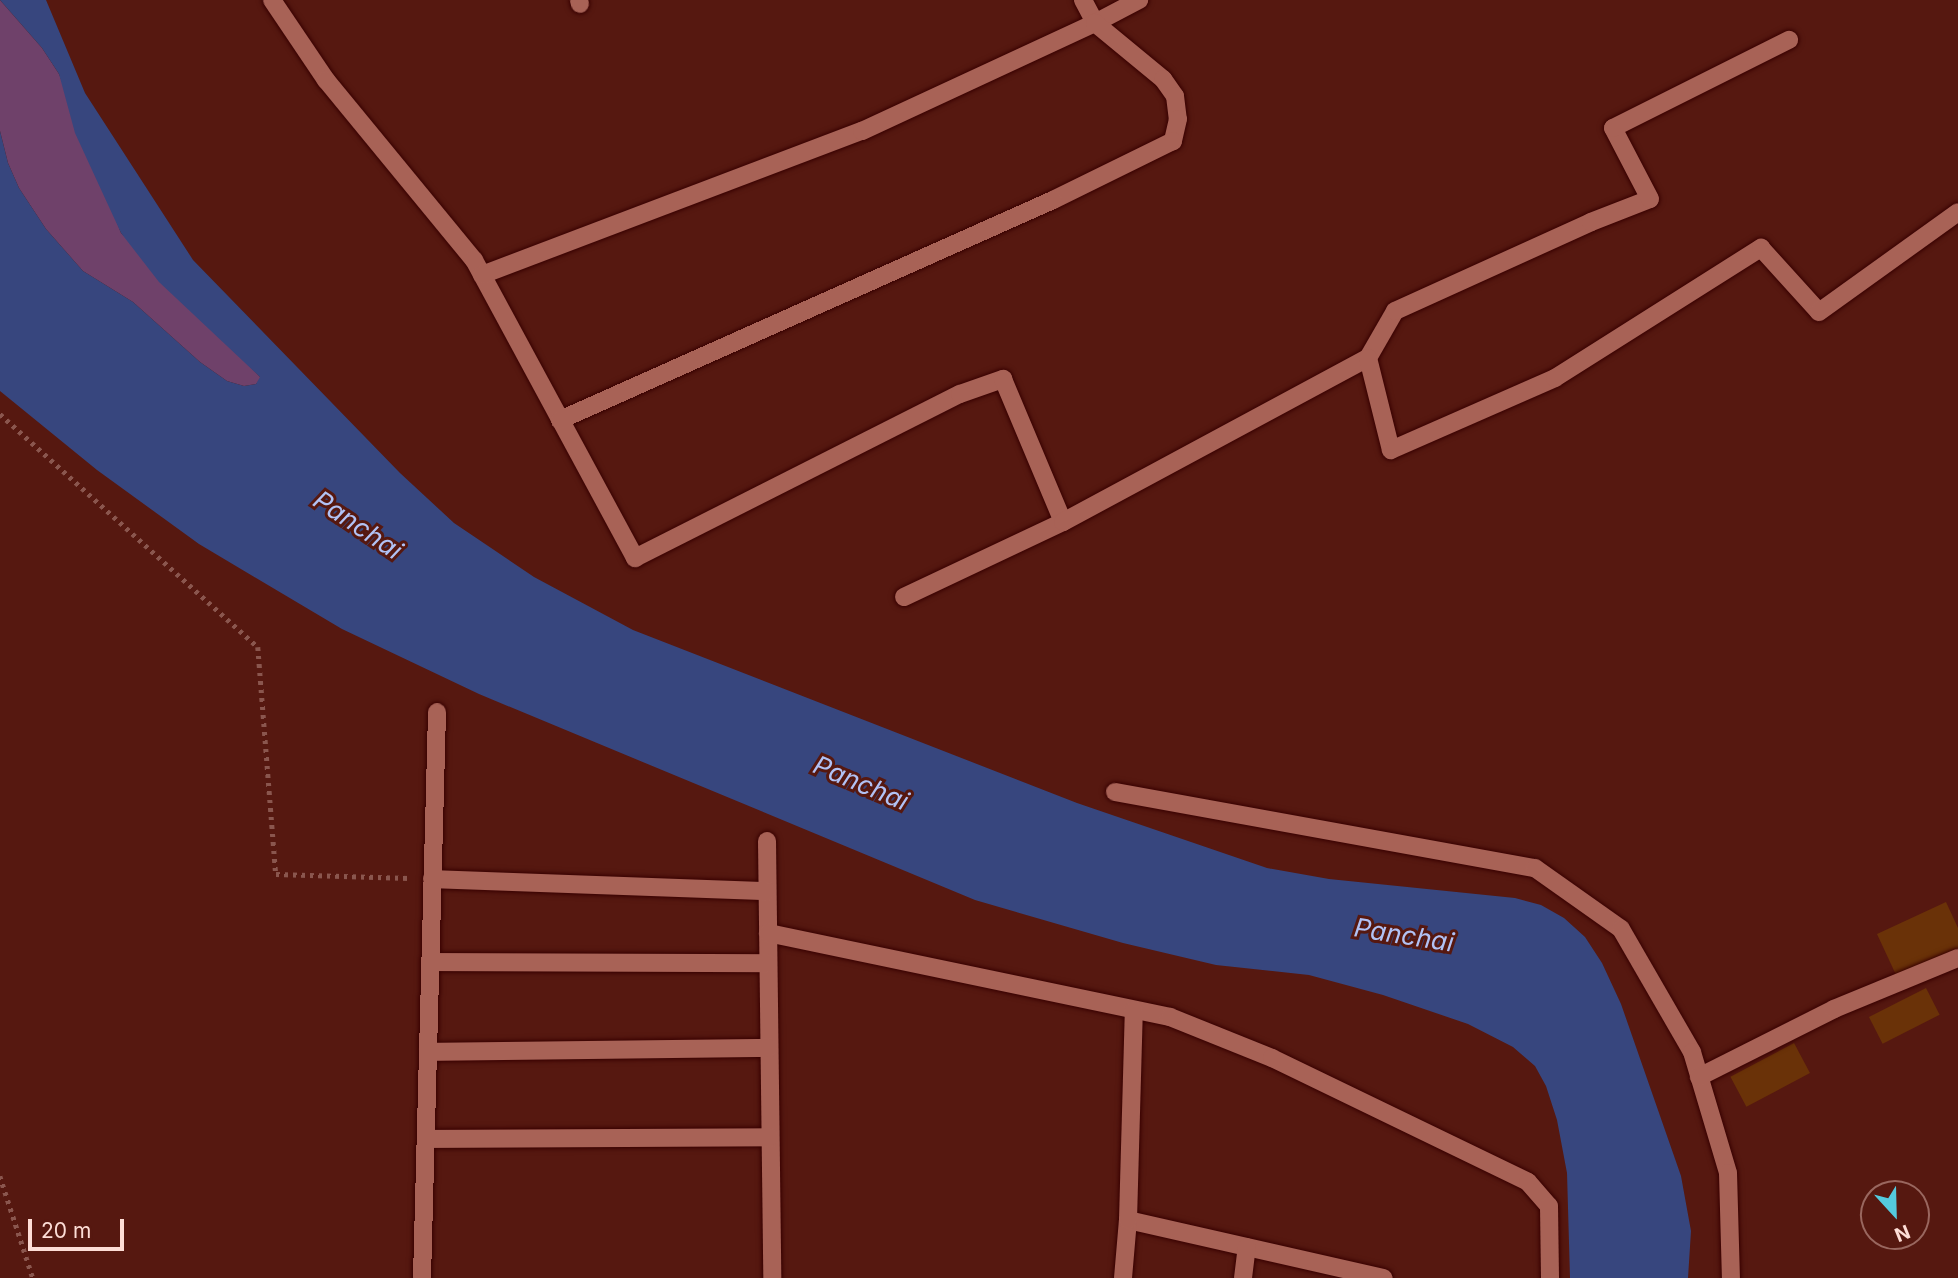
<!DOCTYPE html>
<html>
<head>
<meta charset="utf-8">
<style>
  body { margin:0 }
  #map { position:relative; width:1958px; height:1278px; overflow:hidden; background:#561810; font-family:Inter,sans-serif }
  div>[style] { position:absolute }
  .green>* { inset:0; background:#6f416a }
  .water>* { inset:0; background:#37467e }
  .building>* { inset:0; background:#6a3208; transform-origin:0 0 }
  .path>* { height:4.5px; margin-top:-2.25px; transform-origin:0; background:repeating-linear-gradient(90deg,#8a564e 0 3.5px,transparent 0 8.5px) }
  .roads { filter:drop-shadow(0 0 2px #380000) drop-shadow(0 0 2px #380000) }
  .minor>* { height:18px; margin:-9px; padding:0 9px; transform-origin:9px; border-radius:9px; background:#a86256 }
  span { translate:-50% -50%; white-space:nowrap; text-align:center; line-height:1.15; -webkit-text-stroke:6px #561810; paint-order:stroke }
  .water-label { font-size:26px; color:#b1c2f5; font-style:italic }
  .north { position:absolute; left:1860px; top:1180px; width:70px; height:70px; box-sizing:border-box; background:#561810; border:2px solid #99675f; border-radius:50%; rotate:158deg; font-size:19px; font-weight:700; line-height:28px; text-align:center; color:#fdddd6 }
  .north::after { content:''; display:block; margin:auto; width:24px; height:32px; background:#54cade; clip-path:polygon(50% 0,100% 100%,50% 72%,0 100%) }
  .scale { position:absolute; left:28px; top:1219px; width:96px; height:32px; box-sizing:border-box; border:4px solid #fdddd6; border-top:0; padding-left:9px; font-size:21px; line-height:24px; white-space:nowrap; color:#fdddd6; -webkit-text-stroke:5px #561810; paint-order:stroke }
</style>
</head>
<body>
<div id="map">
  <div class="green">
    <i style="clip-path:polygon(0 0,42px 48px,59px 74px,121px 233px,261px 378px,256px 384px,244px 386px,227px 381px,200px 362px,133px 302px,83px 271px,46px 229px,19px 188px,8px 163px,0 131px)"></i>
  </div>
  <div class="water">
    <i style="clip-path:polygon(0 0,46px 0,85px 93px,193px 260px,400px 473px,454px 523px,534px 577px,633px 630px,1077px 803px,1267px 868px,1329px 879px,1515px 898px,1541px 905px,1564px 918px,1585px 937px,1602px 963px,1621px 1004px,1681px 1176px,1691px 1231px,1688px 1278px,1570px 1278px,1567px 1173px,1557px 1120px,1546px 1086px,1535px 1066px,1513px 1047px,1468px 1024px,1383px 995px,1309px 975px,1216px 965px,1123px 943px,975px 900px,479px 694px,342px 629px,199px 544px,97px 470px,0 391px,0 131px,8px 163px,19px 188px,46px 229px,83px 271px,133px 302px,200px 362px,227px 381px,244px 386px,256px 384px,260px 377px,159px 282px,121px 233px,75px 133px,59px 74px,42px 48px)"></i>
  </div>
  <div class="building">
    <i style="clip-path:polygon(1946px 902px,1958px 928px,1958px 948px,1897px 977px,1877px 934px)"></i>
    <i style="left:1926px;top:988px;width:30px;height:64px;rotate:63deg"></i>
    <i style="left:1794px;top:1043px;width:34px;height:72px;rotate:62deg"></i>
  </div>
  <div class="path">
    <i style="left:0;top:414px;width:348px;rotate:42.1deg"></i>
    <i style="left:258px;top:647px;width:228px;rotate:85.5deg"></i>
    <i style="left:276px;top:874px;width:133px;rotate:1.7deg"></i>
    <i style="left:0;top:1176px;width:107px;rotate:72.1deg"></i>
  </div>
  <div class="roads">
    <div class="minor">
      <i style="left:272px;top:0;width:97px;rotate:56deg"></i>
      <i style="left:326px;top:80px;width:233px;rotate:50.6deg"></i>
      <i style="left:474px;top:260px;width:339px;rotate:61.6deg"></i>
      <i style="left:635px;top:558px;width:364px;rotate:-26.8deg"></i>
      <i style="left:960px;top:394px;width:46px;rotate:-19.2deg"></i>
      <i style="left:1003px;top:379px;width:155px;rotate:67.2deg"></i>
      <i style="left:579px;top:0;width:4px;rotate:76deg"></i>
      <i style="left:1083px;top:0;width:26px;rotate:62deg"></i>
      <i style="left:1095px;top:23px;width:50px;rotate:-27.6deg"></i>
      <i style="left:482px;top:275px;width:406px;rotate:-20.8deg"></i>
      <i style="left:862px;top:131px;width:257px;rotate:-24.9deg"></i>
      <i style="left:1095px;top:23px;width:88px;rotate:39.5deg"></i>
      <i style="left:1163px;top:79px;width:21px;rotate:55deg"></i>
      <i style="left:1175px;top:96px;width:23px;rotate:83deg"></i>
      <i style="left:1178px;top:119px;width:23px;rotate:103deg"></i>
      <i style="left:1173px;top:141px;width:134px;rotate:153.8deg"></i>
      <i style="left:1053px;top:200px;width:540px;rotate:155.95deg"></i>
      <i style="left:1368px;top:358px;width:54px;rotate:-60.1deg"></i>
      <i style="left:1395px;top:311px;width:215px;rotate:-24.4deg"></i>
      <i style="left:1591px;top:222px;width:63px;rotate:-21.3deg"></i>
      <i style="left:1650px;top:199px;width:80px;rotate:-117.5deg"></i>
      <i style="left:1613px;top:128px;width:197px;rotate:-26.6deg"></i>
      <i style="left:904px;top:597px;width:176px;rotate:-25.3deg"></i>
      <i style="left:1063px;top:522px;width:346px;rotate:-28.3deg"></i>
      <i style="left:1368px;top:358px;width:95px;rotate:76deg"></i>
      <i style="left:1391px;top:450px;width:179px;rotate:-23.7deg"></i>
      <i style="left:1555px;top:378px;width:244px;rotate:-32.3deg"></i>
      <i style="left:1761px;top:248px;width:86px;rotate:47.8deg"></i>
      <i style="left:1819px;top:312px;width:171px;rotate:-35.7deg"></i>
      <i style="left:1115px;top:792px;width:427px;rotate:10.3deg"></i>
      <i style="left:1535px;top:868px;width:105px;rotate:35.3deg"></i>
      <i style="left:1621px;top:929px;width:142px;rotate:60deg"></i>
      <i style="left:1692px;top:1052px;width:126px;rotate:73.4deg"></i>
      <i style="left:1728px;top:1173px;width:105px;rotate:88.4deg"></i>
      <i style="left:767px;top:841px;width:437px;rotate:89.3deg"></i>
      <i style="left:432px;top:879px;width:335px;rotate:2.1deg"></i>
      <i style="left:768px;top:933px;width:411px;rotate:11.8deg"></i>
      <i style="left:1170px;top:1017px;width:110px;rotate:21.9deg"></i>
      <i style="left:1272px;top:1058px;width:284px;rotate:25.8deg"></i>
      <i style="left:1528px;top:1182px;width:32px;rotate:49deg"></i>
      <i style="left:1549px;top:1206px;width:72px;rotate:89.2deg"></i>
      <i style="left:430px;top:962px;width:338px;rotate:0.2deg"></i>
      <i style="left:428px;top:1052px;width:341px;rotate:-0.7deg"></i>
      <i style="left:1699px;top:1077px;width:151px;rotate:-26.7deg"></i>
      <i style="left:1834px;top:1009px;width:134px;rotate:-22.4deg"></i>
      <i style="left:426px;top:1139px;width:344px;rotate:-0.3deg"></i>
      <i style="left:1128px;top:1220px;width:262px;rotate:12.8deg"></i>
      <i style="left:422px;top:1278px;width:566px;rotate:-88.48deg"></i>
      <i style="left:1123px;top:1278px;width:58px;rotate:-85.1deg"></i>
      <i style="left:1128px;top:1220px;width:210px;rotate:-88.4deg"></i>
      <i style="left:1243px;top:1278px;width:31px;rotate:-83deg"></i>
    </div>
  </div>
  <div class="water-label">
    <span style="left:358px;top:525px;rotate:34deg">Panchai</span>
    <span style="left:861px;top:783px;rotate:23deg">Panchai</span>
    <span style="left:1404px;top:935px;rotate:9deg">Panchai</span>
  </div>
  <div class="north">N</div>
  <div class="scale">20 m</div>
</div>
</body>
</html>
